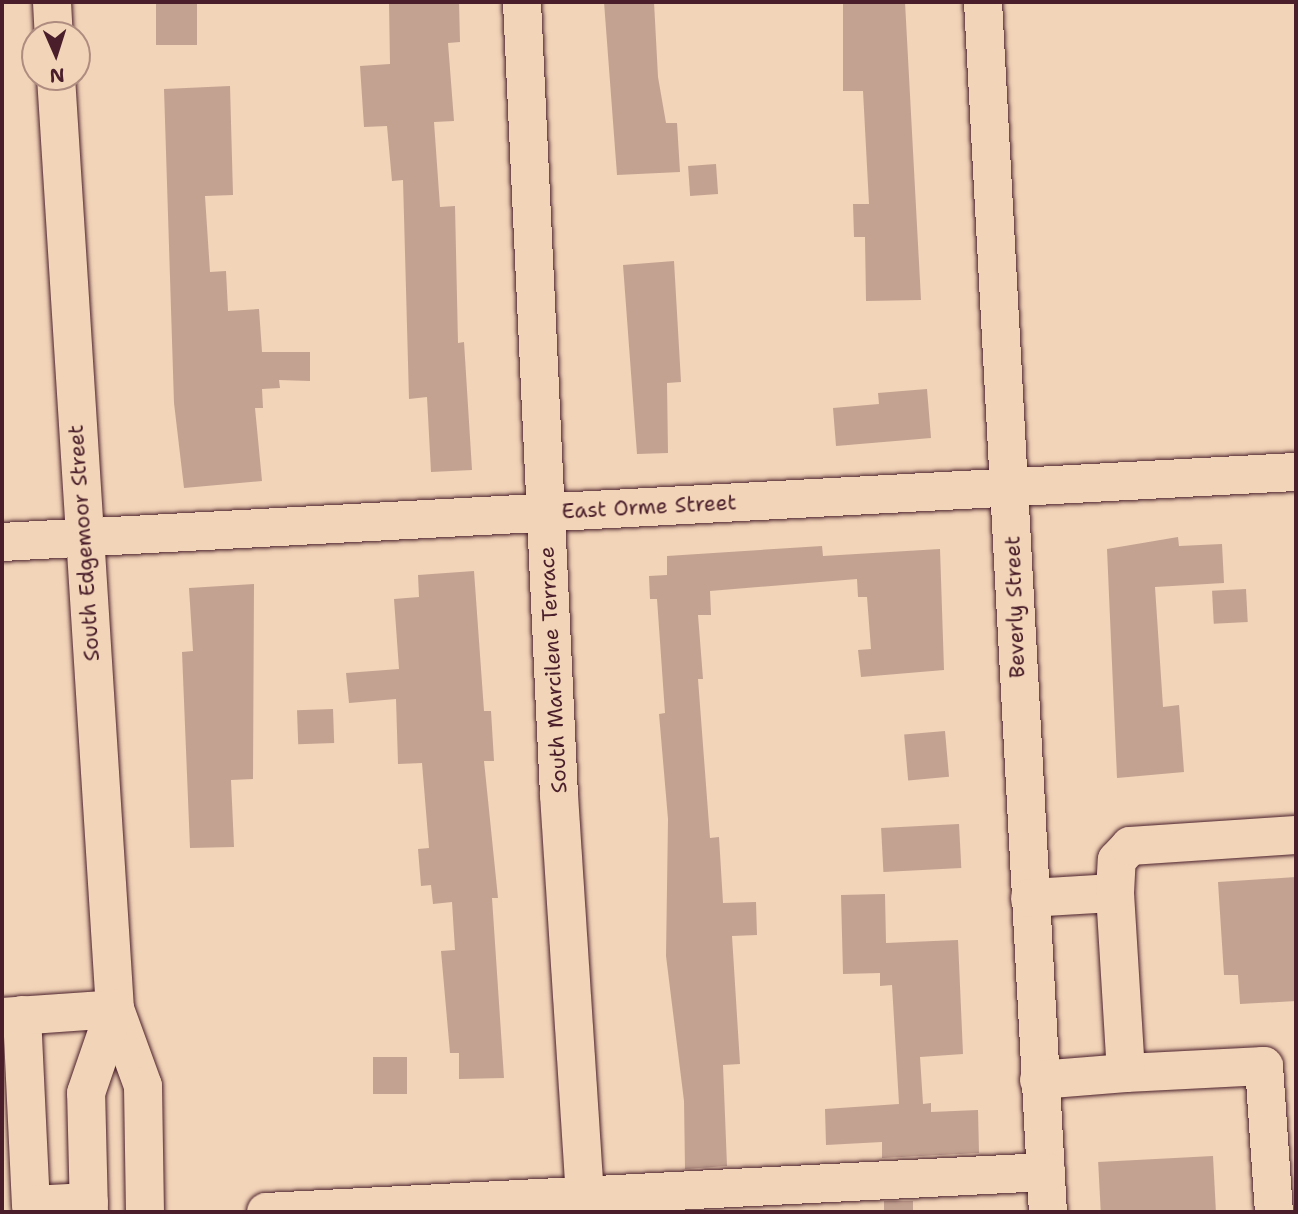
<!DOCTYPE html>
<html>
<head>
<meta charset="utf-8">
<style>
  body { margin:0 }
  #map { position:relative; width:1298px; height:1214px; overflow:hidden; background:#f2d4b8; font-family:"Shantell Sans",sans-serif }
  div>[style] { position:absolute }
  .building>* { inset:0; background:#c3a291; transform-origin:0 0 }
  .roads { filter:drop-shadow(0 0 2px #4a1f2b) drop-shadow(0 0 2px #4a1f2b) }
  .minor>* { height:38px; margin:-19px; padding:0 19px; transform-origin:19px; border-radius:19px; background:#f2d4b8 }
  span { translate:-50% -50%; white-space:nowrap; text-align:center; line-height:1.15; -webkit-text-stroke:5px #f2d4b8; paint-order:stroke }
  .street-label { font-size:21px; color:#4a1f2b }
  .frame { position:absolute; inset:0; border:4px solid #4a1f2b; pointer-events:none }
  .north { position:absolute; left:21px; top:21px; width:70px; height:70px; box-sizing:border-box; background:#f2d4b8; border:2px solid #af8c80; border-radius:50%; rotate:177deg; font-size:19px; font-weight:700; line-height:28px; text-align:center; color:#4a1f2b }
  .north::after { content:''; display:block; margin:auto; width:24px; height:32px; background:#4a1f2b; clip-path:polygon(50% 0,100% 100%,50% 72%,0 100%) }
</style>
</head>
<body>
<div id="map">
  <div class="building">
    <i style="left:156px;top:2px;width:41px;height:43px"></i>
    <i style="clip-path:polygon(389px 2px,459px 2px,460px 42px,448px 43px,454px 121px,434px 122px,440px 207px,455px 206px,458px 343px,464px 342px,472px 470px,431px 472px,427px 397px,409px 399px,403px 180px,392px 181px,387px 126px,364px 127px,360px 66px,390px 64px)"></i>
    <i style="clip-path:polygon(604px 2px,654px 2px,658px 77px,666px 123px,677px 123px,680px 172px,617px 175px)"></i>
    <i style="clip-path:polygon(843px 2px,905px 2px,921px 300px,866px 301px,865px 237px,854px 237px,853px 204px,869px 204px,863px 91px,843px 91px)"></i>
    <i style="clip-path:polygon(230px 86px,233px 195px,205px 196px,210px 272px,226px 271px,228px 311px,259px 309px,262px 352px,310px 352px,310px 381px,279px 380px,280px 388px,262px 389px,263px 408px,255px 408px,262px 481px,184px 488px,174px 403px,164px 89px)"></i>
    <i style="left:716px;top:164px;width:30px;height:28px;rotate:86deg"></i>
    <i style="clip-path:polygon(674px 261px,681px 382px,667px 383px,668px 453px,637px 454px,623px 265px)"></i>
    <i style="clip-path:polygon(927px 389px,931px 438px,836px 446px,833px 408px,879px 404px,878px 393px)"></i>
    <i style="clip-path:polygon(1178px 537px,1179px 546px,1222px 544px,1224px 583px,1155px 587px,1163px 707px,1179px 705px,1184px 772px,1117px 778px,1107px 549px)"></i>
    <i style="clip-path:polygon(822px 546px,823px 556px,940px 549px,944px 670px,861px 677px,858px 650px,871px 649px,867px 597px,858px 597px,857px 579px,710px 591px,711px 615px,698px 615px,703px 679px,698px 679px,710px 838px,719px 837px,723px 903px,756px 902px,757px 935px,732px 936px,740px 1064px,723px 1065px,727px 1166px,685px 1169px,684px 1101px,666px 956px,668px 819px,659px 714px,665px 713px,657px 599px,650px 599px,649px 576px,667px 575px,667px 556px)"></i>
    <i style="clip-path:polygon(474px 571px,484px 711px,491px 711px,494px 761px,484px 761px,498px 898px,492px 898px,504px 1078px,459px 1079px,459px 1053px,450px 1053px,441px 951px,455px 950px,452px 902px,433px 904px,431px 885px,421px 886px,418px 849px,429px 848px,422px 763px,398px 764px,396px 699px,349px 703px,346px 673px,399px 669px,394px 599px,419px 597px,418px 575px)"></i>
    <i style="clip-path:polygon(254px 584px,253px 779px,231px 780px,234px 847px,190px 848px,182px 652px,193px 651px,189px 588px)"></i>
    <i style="left:1246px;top:589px;width:33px;height:34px;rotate:87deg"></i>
    <i style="left:333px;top:709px;width:34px;height:36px;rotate:88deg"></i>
    <i style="left:945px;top:731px;width:46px;height:41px;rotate:85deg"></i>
    <i style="left:959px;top:824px;width:44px;height:78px;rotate:87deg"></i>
    <i style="clip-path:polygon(1296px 877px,1296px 1001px,1240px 1004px,1238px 975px,1224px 975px,1218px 882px)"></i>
    <i style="clip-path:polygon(885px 894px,886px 943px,958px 940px,963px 1054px,920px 1057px,923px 1104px,931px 1103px,931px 1112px,978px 1110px,979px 1153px,882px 1158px,882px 1142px,826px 1145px,825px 1109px,899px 1104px,892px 985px,880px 986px,880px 973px,843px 974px,841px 895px)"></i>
    <i style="left:407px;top:1057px;width:37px;height:34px;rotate:90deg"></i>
    <i style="left:1213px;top:1156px;width:56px;height:115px;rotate:87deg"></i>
    <i style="left:913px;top:1201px;width:11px;height:29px;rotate:90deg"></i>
  </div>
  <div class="roads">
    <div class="minor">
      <i style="left:52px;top:2px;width:33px;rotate:87deg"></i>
      <i style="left:522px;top:2px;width:794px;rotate:87.33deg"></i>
      <i style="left:559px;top:795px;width:418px;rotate:86.3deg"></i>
      <i style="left:983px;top:2px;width:1212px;rotate:86.93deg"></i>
      <i style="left:56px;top:77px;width:934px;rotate:86.38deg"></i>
      <i style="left:115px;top:1009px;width:82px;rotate:70deg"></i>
      <i style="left:143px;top:1086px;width:126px;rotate:89.1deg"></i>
      <i style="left:2px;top:542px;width:1296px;rotate:-3.1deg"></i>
      <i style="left:1030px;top:898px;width:85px;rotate:-3.4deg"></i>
      <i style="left:22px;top:1015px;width:190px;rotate:87.3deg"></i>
      <i style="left:31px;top:1205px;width:58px;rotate:-3deg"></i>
      <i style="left:2px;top:1017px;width:113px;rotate:-4deg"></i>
      <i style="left:1126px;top:1073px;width:138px;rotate:-2.9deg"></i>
      <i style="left:1264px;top:1066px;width:146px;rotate:86.1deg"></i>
      <i style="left:1039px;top:1080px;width:87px;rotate:-4.6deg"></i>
      <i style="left:1126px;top:1073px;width:180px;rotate:-93.5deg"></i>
      <i style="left:1115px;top:893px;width:33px;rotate:-87deg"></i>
      <i style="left:1117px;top:860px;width:19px;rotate:-47deg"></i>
      <i style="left:1130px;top:846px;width:166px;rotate:-3.8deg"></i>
      <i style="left:89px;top:1212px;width:119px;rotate:-91.4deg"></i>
      <i style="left:86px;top:1093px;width:89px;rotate:-71deg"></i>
      <i style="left:266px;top:1212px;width:781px;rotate:-2.94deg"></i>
    </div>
  </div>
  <div class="street-label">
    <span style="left:649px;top:507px;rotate:-3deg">East Orme Street</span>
    <span style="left:84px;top:543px;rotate:-94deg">South Edgemoor Street</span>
    <span style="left:1015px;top:607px;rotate:-92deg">Beverly Street</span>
    <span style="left:553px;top:670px;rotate:-93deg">South Marcilene Terrace</span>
  </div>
  <div class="frame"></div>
  <div class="north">N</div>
</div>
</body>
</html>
